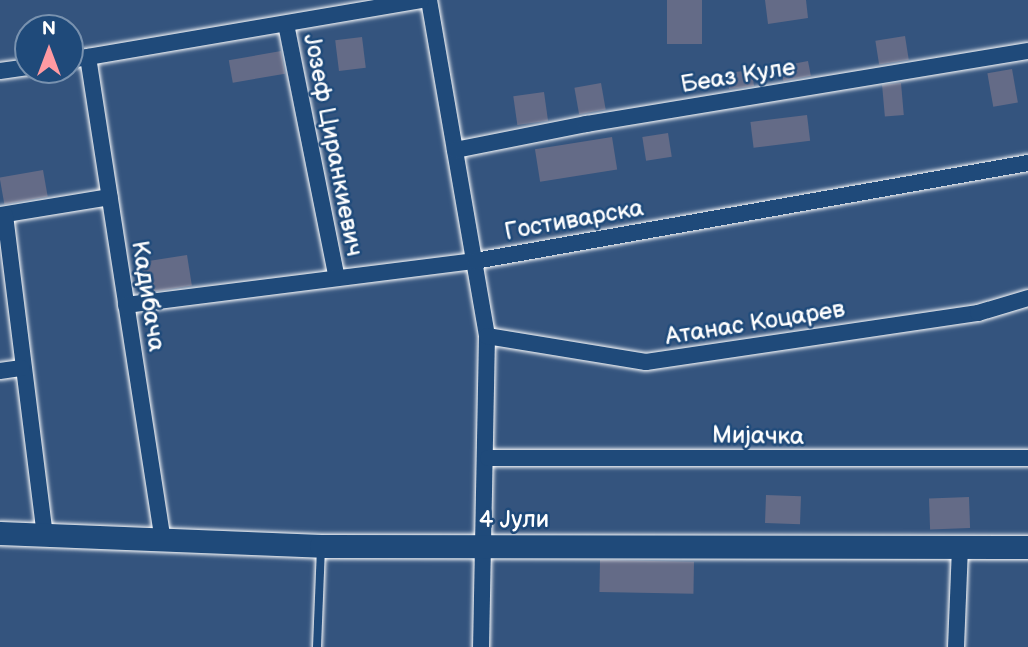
<!DOCTYPE html>
<html>
<head>
<meta charset="utf-8">
<style>
  body { margin:0 }
  #map { position:relative; width:1028px; height:647px; overflow:hidden; background:#34547e; font-family:"Balsamiq Sans",sans-serif }
  div>[style] { position:absolute }
  .building>* { inset:0; background:#646b87; transform-origin:0 0 }
  .roads { filter:drop-shadow(0 0 2px #fff) drop-shadow(0 0 2px #fff) }
  .lane>* { height:8px; margin:-4px; padding:0 4px; transform-origin:4px; border-radius:4px; background:#1f4a7a }
  .street>* { height:16px; margin:-8px; padding:0 8px; transform-origin:8px; border-radius:8px; background:#1f4a7a }
  .secondary>* { height:23px; margin:-11.5px; padding:0 11.5px; transform-origin:11.5px; border-radius:11.5px; background:#1f4a7a }
  span { translate:-50% -50%; white-space:nowrap; text-align:center; line-height:1.15; -webkit-text-stroke:5px #1f4a7a; paint-order:stroke }
  .street-label { font-size:24px; color:#fff }
  .north { position:absolute; left:14px; top:14px; width:70px; height:70px; box-sizing:border-box; background:#1f4a7a; border:2px solid #7992af; border-radius:50%; rotate:0deg; font-size:19px; font-weight:700; line-height:28px; text-align:center; color:#fff }
  .north::after { content:''; display:block; margin:auto; width:24px; height:32px; background:#ff9aa2; clip-path:polygon(50% 0,100% 100%,50% 72%,0 100%) }
</style>
</head>
<body>
<div id="map">
  <div class="building">
    <i style="left:667px;top:0;width:35px;height:44px"></i>
    <i style="clip-path:polygon(765px 0,806px 0,808px 18px,768px 24px)"></i>
    <i style="left:905px;top:36px;width:24px;height:30px;rotate:81deg"></i>
    <i style="left:362px;top:37px;width:31px;height:27px;rotate:83deg"></i>
    <i style="left:281px;top:51px;width:23px;height:53px;rotate:80deg"></i>
    <i style="left:808px;top:61px;width:15px;height:28px;rotate:79deg"></i>
    <i style="left:1012px;top:69px;width:34px;height:25px;rotate:80deg"></i>
    <i style="left:752px;top:70px;width:16px;height:25px;rotate:83deg"></i>
    <i style="left:601px;top:83px;width:27px;height:27px;rotate:80deg"></i>
    <i style="left:901px;top:83px;width:32px;height:19px;rotate:85deg"></i>
    <i style="left:544px;top:92px;width:29px;height:31px;rotate:82deg"></i>
    <i style="left:807px;top:115px;width:26px;height:57px;rotate:83deg"></i>
    <i style="left:668px;top:133px;width:24px;height:26px;rotate:81deg"></i>
    <i style="left:612px;top:137px;width:33px;height:78px;rotate:81deg"></i>
    <i style="left:43px;top:170px;width:27px;height:44px;rotate:80deg"></i>
    <i style="left:187px;top:255px;width:31px;height:47px;rotate:81deg"></i>
    <i style="left:766px;top:495px;width:35px;height:28px;rotate:2deg"></i>
    <i style="left:969px;top:497px;width:31px;height:40px;rotate:88deg"></i>
    <i style="left:600px;top:560px;width:94px;height:32px;rotate:1deg"></i>
  </div>
  <div class="roads">
    <div class="lane">
      <i style="left:317px;top:647px;width:98px;rotate:-87.7deg"></i>
    </div>
    <div class="street">
      <i style="left:429px;top:0;width:341px;rotate:80.2deg"></i>
      <i style="left:487px;top:336px;width:311px;rotate:91.1deg"></i>
      <i style="left:286px;top:24px;width:256px;rotate:78.7deg"></i>
      <i style="left:88px;top:57px;width:491px;rotate:81.2deg"></i>
      <i style="left:70px;top:60px;width:356px;rotate:-9.7deg"></i>
      <i style="left:0;top:71px;width:28px;rotate:-8deg"></i>
      <i style="left:455px;top:150px;width:134px;rotate:-11.2deg"></i>
      <i style="left:586px;top:124px;width:448px;rotate:-9.4deg"></i>
      <i style="left:0;top:215px;width:111px;rotate:-9.3deg"></i>
      <i style="left:5px;top:215px;width:325px;rotate:82.9deg"></i>
      <i style="left:126px;top:305px;width:352px;rotate:-7.2deg"></i>
      <i style="left:475px;top:261px;width:562px;rotate:-10.05deg"></i>
      <i style="left:487px;top:336px;width:161px;rotate:9.3deg"></i>
      <i style="left:646px;top:362px;width:336px;rotate:-8.4deg"></i>
      <i style="left:978px;top:313px;width:52px;rotate:-16.7deg"></i>
      <i style="left:0;top:371px;width:22px;rotate:-8deg"></i>
      <i style="left:488px;top:458px;width:540px"></i>
      <i style="left:956px;top:647px;width:98px;rotate:-87.7deg"></i>
    </div>
    <div class="secondary">
      <i style="left:0;top:533px;width:321px;rotate:2.3deg"></i>
      <i style="left:321px;top:546px;width:707px;rotate:0.08deg"></i>
    </div>
  </div>
  <div class="street-label">
    <span style="left:738px;top:76px;rotate:-9deg">Беаз Куле</span>
    <span style="left:333px;top:145px;rotate:79deg">Јозеф Циранкиевич</span>
    <span style="left:574px;top:220px;rotate:-10deg">Гостиварска</span>
    <span style="left:148px;top:296px;rotate:81deg">Кадибача</span>
    <span style="left:755px;top:323px;rotate:-9deg">Атанас Коцарев</span>
    <span style="left:758px;top:436px;rotate:1deg">Мијачка</span>
    <span style="left:514px;top:520px">4 Јули</span>
  </div>
  <div class="north">N</div>
</div>
</body>
</html>
